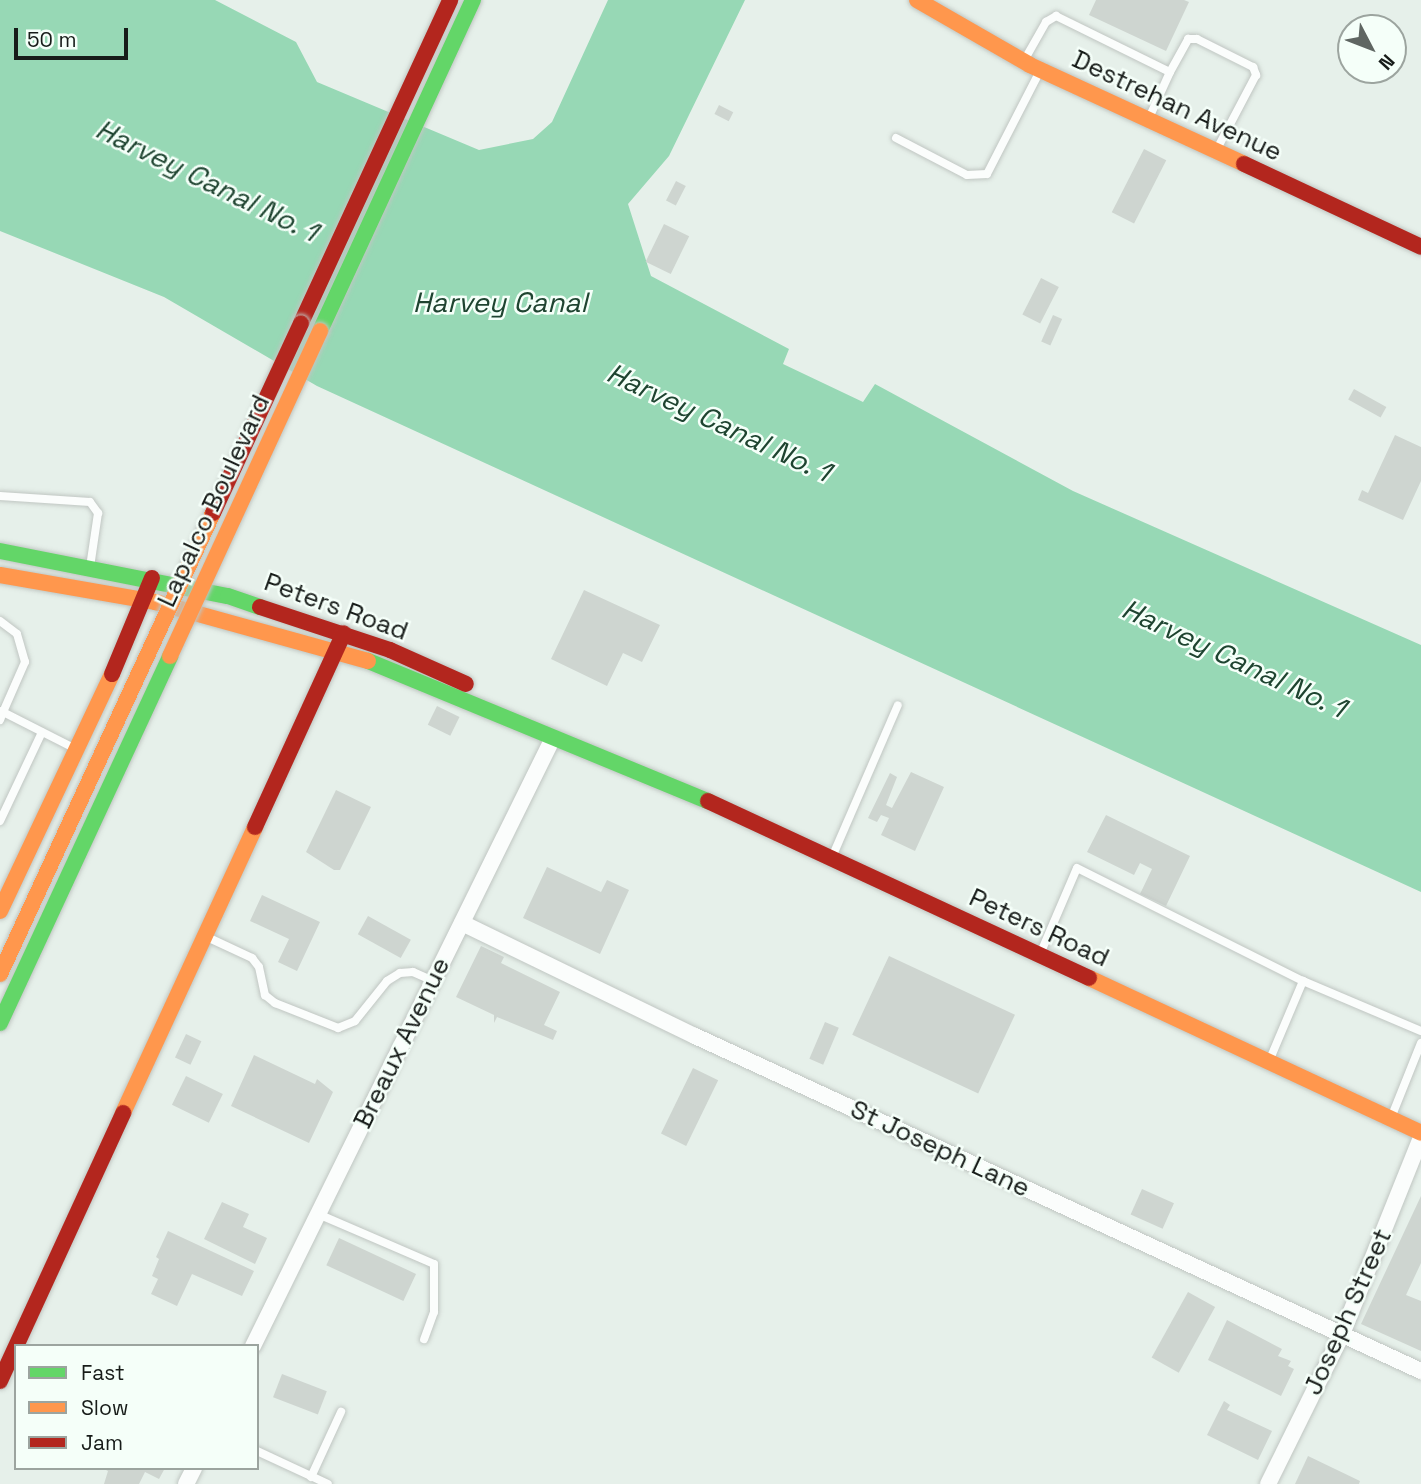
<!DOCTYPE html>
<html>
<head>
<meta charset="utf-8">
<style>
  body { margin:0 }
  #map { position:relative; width:1421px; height:1484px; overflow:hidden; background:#e6f0ea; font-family:"Space Grotesk",sans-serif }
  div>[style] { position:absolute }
  .water>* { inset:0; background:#97d8b5 }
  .building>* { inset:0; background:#ced5d0; transform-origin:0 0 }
  .roads { filter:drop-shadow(0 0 2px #c0c6c2) drop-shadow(0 0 2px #c0c6c2) }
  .lane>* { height:8px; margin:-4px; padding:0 4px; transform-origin:4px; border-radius:4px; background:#fbfdfc }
  .street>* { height:16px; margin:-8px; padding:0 8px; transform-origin:8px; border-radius:8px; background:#fbfdfc }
  .fast>* { height:16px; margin:-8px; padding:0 8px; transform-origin:8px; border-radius:8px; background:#63d668 }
  .slow>* { height:16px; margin:-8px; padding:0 8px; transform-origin:8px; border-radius:8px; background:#ff974d }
  .jam>* { height:16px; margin:-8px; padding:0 8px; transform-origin:8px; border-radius:8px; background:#b3261e }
  .bridges { filter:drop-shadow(0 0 2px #c0c6c2) drop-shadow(0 0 2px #c0c6c2) }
  .fast-bridge>* { height:16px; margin:-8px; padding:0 8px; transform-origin:8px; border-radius:8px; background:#63d668 }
  .slow-bridge>* { height:16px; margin:-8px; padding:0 8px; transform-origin:8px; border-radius:8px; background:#ff974d }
  .jam-bridge>* { height:16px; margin:-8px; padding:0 8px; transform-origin:8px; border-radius:8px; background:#b3261e }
  span { translate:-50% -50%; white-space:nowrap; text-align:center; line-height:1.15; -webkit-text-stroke:5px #f5fff9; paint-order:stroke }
  .street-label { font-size:26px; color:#171c19 }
  .water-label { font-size:28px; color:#1e4430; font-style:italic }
  .legend { position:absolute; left:14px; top:1344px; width:245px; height:126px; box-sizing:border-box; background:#f5fff9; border:2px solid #9ca49f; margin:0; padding:9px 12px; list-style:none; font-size:21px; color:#171c19 }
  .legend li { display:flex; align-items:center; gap:14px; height:35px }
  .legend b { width:35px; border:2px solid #9ca49f }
  .north { position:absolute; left:1337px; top:14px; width:70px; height:70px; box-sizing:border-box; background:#f5fff9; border:2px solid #9ca49f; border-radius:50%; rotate:132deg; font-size:19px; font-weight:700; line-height:28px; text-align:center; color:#171c19 }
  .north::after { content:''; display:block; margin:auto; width:24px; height:32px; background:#5f6662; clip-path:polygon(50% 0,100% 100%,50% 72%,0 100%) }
  .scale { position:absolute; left:14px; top:28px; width:114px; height:32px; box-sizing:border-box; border:4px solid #171c19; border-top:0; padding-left:9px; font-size:21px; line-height:24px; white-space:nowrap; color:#171c19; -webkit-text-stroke:5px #f5fff9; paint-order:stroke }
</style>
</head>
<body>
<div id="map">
  <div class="water">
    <i style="clip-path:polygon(0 0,215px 0,296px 42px,317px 82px,479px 150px,533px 139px,552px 122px,608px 0,745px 0,669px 156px,628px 204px,651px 276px,789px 349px,783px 364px,863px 402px,875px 384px,1073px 491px,1421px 645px,1421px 892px,317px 386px,164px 297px,0 231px)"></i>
  </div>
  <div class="building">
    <i style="clip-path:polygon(1096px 0,1184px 0,1189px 2px,1166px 51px,1089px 15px)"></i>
    <i style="left:719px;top:105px;width:16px;height:10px;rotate:27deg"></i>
    <i style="left:1144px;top:149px;width:25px;height:71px;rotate:27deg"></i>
    <i style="left:676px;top:181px;width:11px;height:22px;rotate:27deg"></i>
    <i style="left:664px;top:224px;width:28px;height:42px;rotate:26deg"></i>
    <i style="left:1041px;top:278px;width:20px;height:41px;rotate:27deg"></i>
    <i style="left:1053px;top:315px;width:10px;height:29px;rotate:24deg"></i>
    <i style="left:1354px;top:389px;width:37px;height:12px;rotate:29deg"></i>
    <i style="clip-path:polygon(1395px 435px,1421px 447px,1421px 481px,1403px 520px,1358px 500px,1362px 490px,1368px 493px)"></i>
    <i style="clip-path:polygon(584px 590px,660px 625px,642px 662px,623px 653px,607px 686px,551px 659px)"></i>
    <i style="left:437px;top:706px;width:25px;height:21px;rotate:26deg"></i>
    <i style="clip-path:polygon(911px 772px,944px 787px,915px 851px,881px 835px,889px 818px,881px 815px,877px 822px,868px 818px,890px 773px,897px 777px,886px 805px,892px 808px)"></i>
    <i style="clip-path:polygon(336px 790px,371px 807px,340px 870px,334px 870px,306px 852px)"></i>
    <i style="clip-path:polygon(1106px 815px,1190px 856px,1166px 906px,1140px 894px,1152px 869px,1140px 863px,1134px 875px,1087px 852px)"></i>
    <i style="clip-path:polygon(547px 867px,601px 892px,607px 880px,629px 890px,600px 954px,523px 918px)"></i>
    <i style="clip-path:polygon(262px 895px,320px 922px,297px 971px,278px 962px,289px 939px,250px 921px)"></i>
    <i style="left:368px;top:916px;width:49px;height:21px;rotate:29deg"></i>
    <i style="clip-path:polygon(481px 946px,504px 957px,501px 963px,560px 992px,544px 1025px,557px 1031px,553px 1040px,497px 1017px,494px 1023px,494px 1015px,456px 997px)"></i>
    <i style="left:889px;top:956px;width:139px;height:87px;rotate:25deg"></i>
    <i style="left:825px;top:1022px;width:15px;height:40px;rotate:23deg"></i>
    <i style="left:186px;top:1034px;width:17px;height:26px;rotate:25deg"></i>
    <i style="clip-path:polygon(254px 1055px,315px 1084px,317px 1079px,333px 1092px,309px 1143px,231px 1106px)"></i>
    <i style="left:693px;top:1068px;width:28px;height:73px;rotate:26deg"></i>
    <i style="left:186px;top:1076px;width:41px;height:32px;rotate:26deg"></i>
    <i style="left:1142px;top:1189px;width:35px;height:28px;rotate:24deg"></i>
    <i style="clip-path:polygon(1421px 1196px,1421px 1263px,1406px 1295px,1421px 1301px,1421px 1351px,1361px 1324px)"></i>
    <i style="clip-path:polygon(222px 1202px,249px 1214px,243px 1227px,267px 1238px,255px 1264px,204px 1239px)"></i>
    <i style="clip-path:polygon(168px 1231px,254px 1271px,242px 1296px,192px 1274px,177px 1306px,151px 1294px,158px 1279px,152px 1276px,159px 1259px,156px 1257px)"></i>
    <i style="left:339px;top:1238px;width:85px;height:30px;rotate:25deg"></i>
    <i style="left:1188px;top:1292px;width:31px;height:75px;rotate:29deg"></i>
    <i style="clip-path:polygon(1227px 1320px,1282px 1349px,1278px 1356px,1291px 1361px,1288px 1366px,1294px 1369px,1281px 1396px,1208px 1360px)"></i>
    <i style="left:282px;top:1374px;width:48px;height:25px;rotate:21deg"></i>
    <i style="clip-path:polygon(1224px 1401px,1230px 1405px,1227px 1410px,1272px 1431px,1258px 1460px,1207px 1435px)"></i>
    <i style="clip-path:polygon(1308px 1456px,1360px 1481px,1359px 1484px,1295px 1484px)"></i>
    <i style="clip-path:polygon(102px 1468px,165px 1468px,159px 1479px,145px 1472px,139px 1484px,104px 1484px,108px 1471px)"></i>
  </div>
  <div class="roads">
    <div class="lane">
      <i style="left:1025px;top:59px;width:43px;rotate:-60.4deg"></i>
      <i style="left:1046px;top:22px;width:12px;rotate:-31deg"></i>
      <i style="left:1056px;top:16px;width:127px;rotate:26.2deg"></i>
      <i style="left:1170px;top:72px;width:51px;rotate:114.5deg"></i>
      <i style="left:1170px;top:72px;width:38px;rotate:-61deg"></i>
      <i style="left:1188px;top:39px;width:9px"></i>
      <i style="left:1197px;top:39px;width:63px;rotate:26.6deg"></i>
      <i style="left:1253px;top:67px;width:9px;rotate:69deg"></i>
      <i style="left:1256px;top:75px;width:86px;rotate:117.8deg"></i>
      <i style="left:896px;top:138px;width:80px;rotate:27.5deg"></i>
      <i style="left:967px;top:175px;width:20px;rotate:-3deg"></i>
      <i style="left:987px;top:174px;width:114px;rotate:-62.8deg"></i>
      <i style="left:0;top:496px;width:90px;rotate:3.8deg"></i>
      <i style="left:90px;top:502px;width:14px;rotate:54deg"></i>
      <i style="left:98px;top:513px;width:55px;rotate:98.4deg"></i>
      <i style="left:0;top:621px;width:21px;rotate:37deg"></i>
      <i style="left:17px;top:634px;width:29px;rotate:74deg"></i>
      <i style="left:25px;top:662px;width:55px;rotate:113.7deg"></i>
      <i style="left:3px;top:712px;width:3px;rotate:-162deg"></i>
      <i style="left:0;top:720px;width:9px;rotate:-69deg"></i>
      <i style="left:3px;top:712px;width:80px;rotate:26.9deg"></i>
      <i style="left:0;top:821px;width:98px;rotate:-64.7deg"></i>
      <i style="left:833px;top:855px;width:163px;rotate:-66.6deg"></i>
      <i style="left:207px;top:937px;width:50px;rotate:25deg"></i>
      <i style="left:252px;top:958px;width:11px;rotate:52deg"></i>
      <i style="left:259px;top:967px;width:29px;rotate:78deg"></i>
      <i style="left:265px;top:995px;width:13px;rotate:39deg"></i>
      <i style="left:275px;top:1003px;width:68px;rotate:21.6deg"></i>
      <i style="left:338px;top:1028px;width:18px;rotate:-22deg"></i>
      <i style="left:355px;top:1021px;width:51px;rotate:-51.3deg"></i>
      <i style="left:387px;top:981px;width:15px;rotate:-32deg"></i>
      <i style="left:400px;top:973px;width:13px;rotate:-4deg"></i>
      <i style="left:413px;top:972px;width:22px;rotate:24deg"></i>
      <i style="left:1041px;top:952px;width:91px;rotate:-66.8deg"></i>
      <i style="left:1077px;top:868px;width:253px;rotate:26.6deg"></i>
      <i style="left:1270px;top:1059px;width:85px;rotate:-67.1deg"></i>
      <i style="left:1303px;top:981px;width:128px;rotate:23deg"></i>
      <i style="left:1391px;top:1118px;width:81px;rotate:-68.2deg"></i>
      <i style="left:318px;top:1214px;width:126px;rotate:23.3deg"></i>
      <i style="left:434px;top:1264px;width:48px;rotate:90deg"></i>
      <i style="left:434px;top:1312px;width:29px;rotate:110deg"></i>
      <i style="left:257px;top:1451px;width:78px;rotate:24.9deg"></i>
      <i style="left:311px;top:1477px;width:72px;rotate:-65.2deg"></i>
    </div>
    <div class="street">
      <i style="left:462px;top:923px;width:259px;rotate:25.9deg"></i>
      <i style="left:695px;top:1036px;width:800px;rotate:24.77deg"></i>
      <i style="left:253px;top:1346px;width:676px;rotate:-63.74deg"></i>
      <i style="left:186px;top:1484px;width:18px;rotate:-63deg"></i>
      <i style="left:1268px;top:1484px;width:167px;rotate:-63.7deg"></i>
      <i style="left:1342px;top:1334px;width:212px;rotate:-68.1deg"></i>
    </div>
    <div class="fast">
      <i style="left:320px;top:331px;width:365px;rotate:-65.2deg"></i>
      <i style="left:0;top:551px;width:232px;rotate:11.2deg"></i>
      <i style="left:228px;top:596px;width:34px;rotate:19deg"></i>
      <i style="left:368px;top:661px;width:368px;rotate:22.4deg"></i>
    </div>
    <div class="slow">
      <i style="left:917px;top:0;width:130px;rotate:29.9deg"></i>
      <i style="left:1030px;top:65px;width:236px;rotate:24.8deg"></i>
      <i style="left:0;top:575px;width:157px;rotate:9.9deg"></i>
      <i style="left:155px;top:602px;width:221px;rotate:15.5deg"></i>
      <i style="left:0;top:911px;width:262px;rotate:-64.7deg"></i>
      <i style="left:1089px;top:978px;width:366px;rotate:25deg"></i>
      <i style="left:123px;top:1113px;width:315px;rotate:-65.2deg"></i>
    </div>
    <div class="jam">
      <i style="left:1244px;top:164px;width:195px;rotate:25.1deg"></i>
      <i style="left:301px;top:323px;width:356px;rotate:-65.2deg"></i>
      <i style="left:260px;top:607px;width:137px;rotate:18.3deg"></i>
      <i style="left:390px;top:650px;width:83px;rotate:24.1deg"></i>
      <i style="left:112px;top:674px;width:104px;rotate:-67.4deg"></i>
      <i style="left:708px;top:801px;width:420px;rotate:24.9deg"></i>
      <i style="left:255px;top:827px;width:213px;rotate:-65.4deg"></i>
      <i style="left:0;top:1381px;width:295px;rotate:-65.3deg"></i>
    </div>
  </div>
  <div class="bridges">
    <div class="fast-bridge">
      <i style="left:0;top:1023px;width:404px;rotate:-65.1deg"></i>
    </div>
    <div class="slow-bridge">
      <i style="left:170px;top:656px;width:358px;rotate:-65.2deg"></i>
      <i style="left:0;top:974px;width:508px;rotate:-65.2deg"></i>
    </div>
    <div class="jam-bridge">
      <i style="left:213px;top:513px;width:209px;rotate:-65.1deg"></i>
    </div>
  </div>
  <div class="street-label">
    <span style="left:1177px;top:106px;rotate:25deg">Destrehan Avenue</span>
    <span style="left:214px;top:501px;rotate:-65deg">Lapalco Boulevard</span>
    <span style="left:336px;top:607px;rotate:20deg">Peters Road</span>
    <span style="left:1039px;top:928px;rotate:25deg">Peters Road</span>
    <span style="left:402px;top:1043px;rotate:-64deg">Breaux Avenue</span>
    <span style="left:940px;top:1149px;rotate:25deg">St Joseph Lane</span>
    <span style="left:1348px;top:1312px;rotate:-66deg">Joseph Street</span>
  </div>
  <div class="water-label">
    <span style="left:207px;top:180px;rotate:26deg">Harvey Canal No. 1</span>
    <span style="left:500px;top:302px">Harvey Canal</span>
    <span style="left:719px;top:422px;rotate:25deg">Harvey Canal No. 1</span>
    <span style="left:1234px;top:658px;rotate:25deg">Harvey Canal No. 1</span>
  </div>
  <ul class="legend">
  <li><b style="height:9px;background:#63d668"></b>Fast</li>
  <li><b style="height:9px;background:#ff974d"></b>Slow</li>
  <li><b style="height:9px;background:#b3261e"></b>Jam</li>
  </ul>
  <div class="north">N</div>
  <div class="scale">50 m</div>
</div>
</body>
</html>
